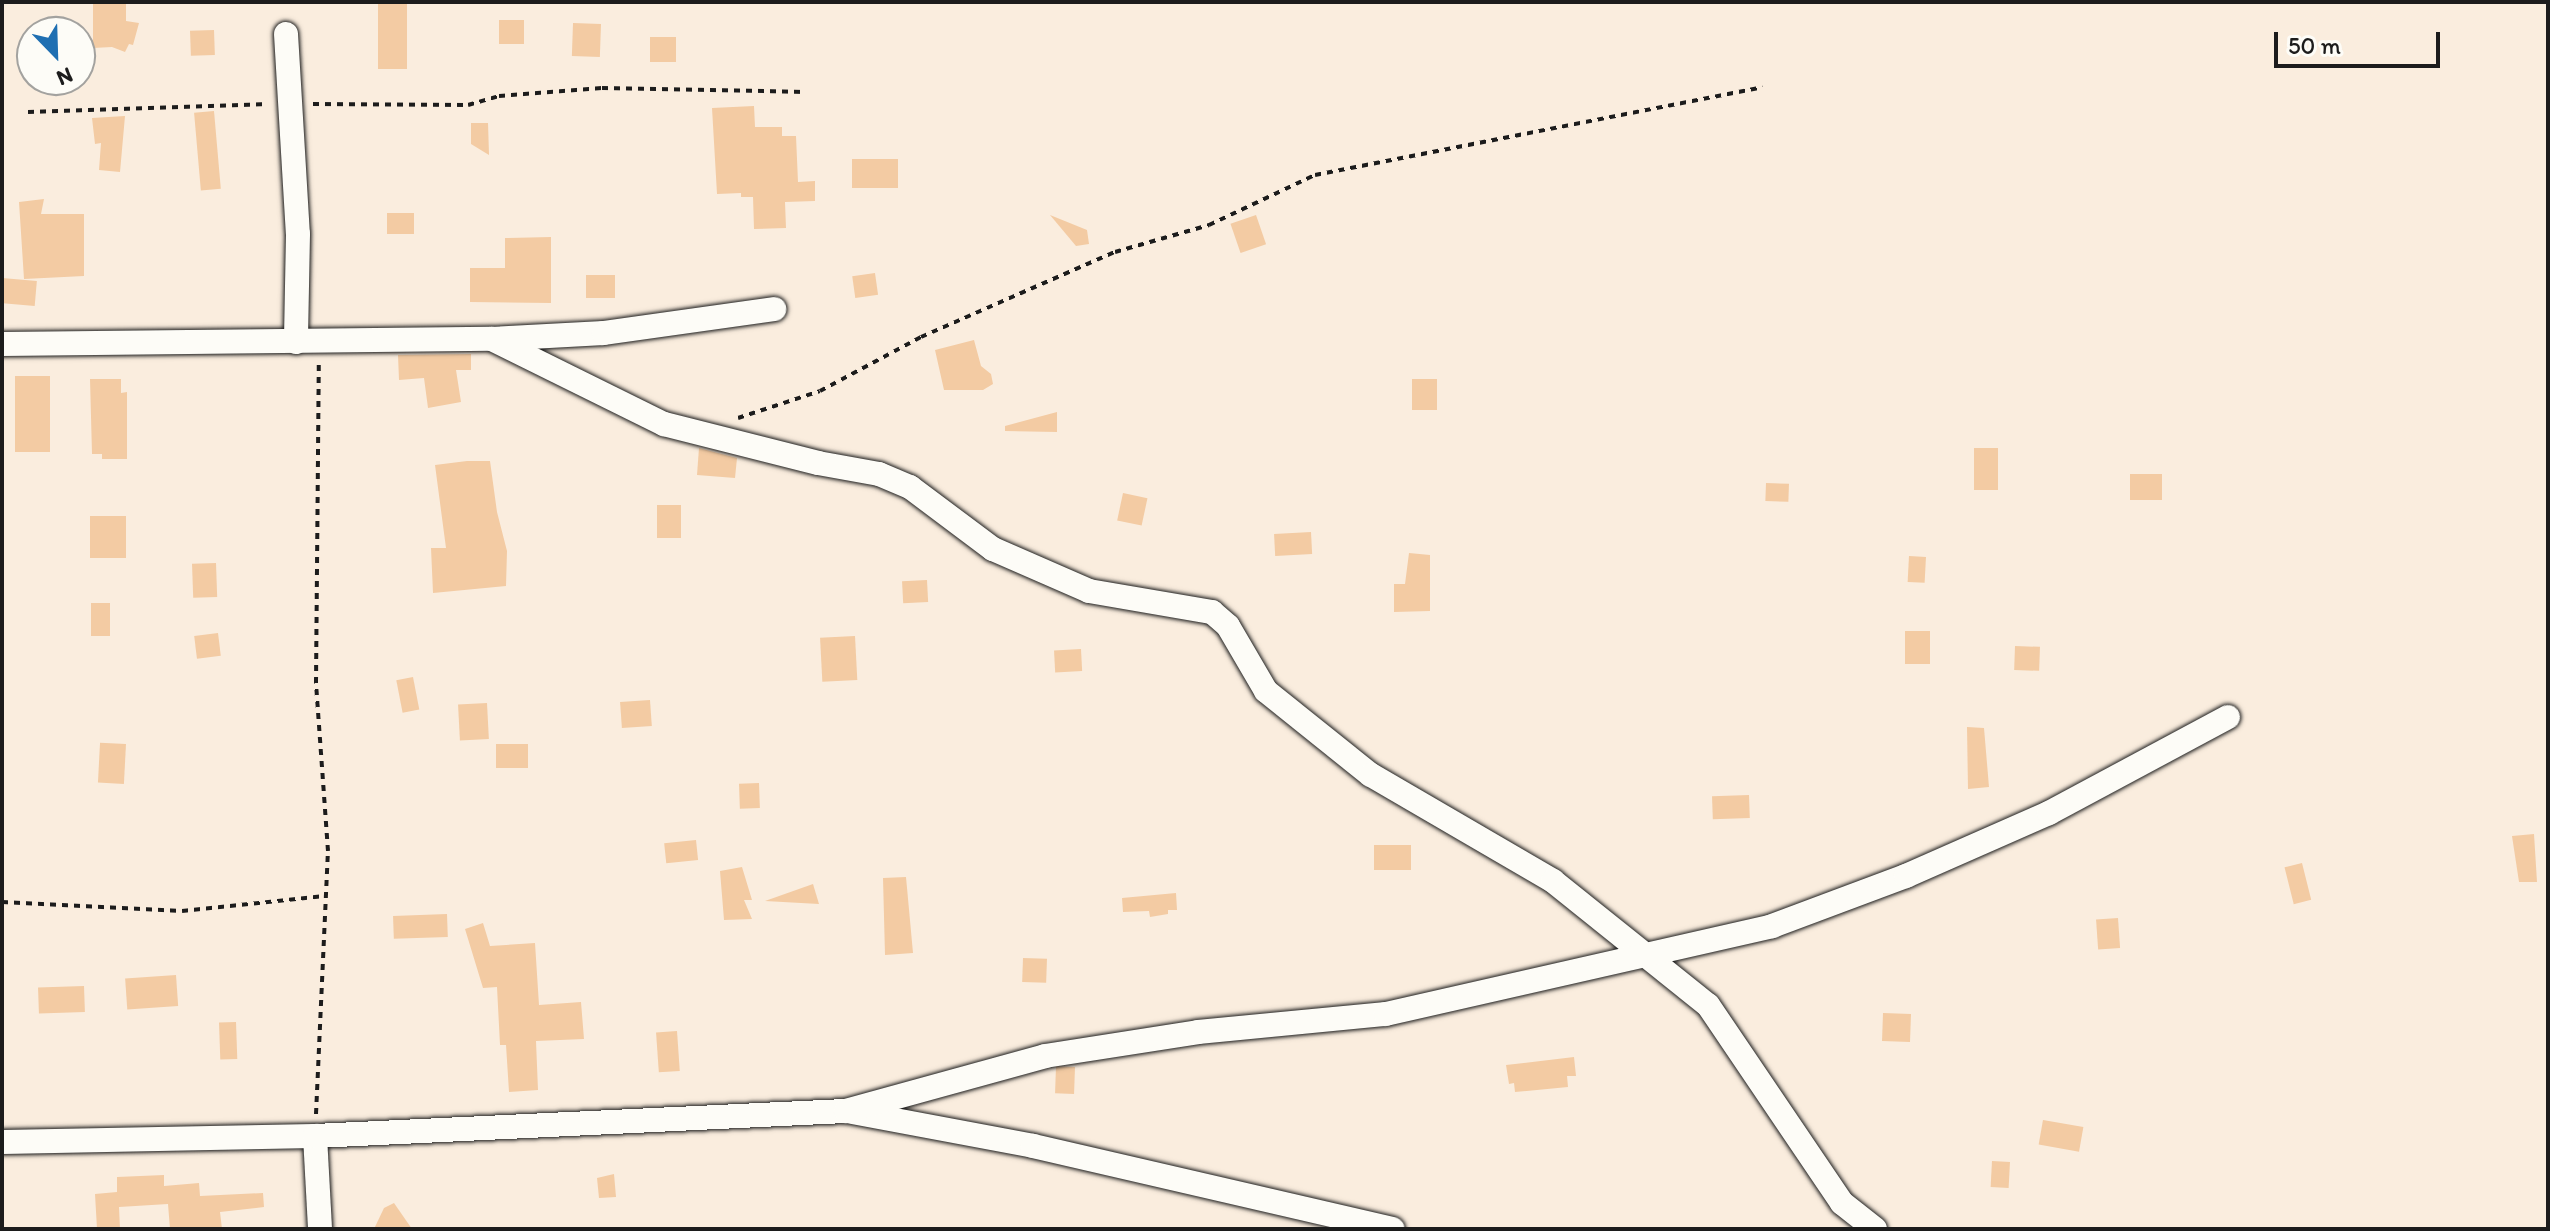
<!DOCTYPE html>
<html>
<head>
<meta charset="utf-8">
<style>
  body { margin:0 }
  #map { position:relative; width:2550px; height:1231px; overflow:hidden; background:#faedde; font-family:Itim,sans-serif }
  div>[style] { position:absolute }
  .building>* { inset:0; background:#f3cba3; transform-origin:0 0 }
  .path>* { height:4px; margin-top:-2px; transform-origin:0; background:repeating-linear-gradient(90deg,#1c1c1c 0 6px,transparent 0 12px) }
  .roads { filter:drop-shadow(0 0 2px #1c1c1c) drop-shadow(0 0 2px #1c1c1c) }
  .minor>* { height:24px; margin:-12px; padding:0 12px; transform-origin:12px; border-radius:12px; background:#fdfcf7 }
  span { translate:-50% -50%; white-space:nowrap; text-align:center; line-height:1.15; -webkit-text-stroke:8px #fdfcf7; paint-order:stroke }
  .frame { position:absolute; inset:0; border:4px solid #1c1c1c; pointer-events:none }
  .north { position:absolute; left:16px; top:16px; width:80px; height:80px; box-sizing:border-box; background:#fdfcf7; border:2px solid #a3a29f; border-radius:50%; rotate:157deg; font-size:22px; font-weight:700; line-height:32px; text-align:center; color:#1c1c1c }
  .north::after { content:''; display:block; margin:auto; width:28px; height:36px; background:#1f6fb2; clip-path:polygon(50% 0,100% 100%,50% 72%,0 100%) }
  .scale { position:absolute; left:2274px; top:32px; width:166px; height:36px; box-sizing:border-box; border:4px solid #1c1c1c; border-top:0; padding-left:10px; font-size:24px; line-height:28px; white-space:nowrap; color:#1c1c1c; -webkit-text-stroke:6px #fdfcf7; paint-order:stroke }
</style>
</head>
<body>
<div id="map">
  <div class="building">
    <i style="clip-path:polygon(93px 2px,126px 2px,126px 21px,139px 23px,133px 45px,129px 44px,125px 52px,112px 47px,93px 48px)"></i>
    <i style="left:378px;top:2px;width:29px;height:67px"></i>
    <i style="left:499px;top:20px;width:25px;height:24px"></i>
    <i style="left:601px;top:24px;width:33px;height:28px;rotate:92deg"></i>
    <i style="left:214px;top:30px;width:25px;height:24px;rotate:88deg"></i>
    <i style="left:676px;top:37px;width:25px;height:26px;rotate:90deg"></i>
    <i style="clip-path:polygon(754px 106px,755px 127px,782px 127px,782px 136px,796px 136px,798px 182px,815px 181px,815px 201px,785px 202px,786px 228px,754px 229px,753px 197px,741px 197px,741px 193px,717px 194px,712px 108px)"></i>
    <i style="left:214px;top:111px;width:78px;height:20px;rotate:85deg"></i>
    <i style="clip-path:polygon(125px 116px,120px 172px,99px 170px,101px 143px,95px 144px,92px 118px)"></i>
    <i style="clip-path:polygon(471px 123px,488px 123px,489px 155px,471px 144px)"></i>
    <i style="left:898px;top:159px;width:29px;height:46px;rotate:90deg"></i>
    <i style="clip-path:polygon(44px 199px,41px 214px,84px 214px,84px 276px,24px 279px,19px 202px)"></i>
    <i style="left:387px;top:213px;width:27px;height:21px"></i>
    <i style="clip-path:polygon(1050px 215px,1087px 230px,1089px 244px,1076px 246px)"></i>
    <i style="left:1256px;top:215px;width:31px;height:27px;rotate:71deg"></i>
    <i style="clip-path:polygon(551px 237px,551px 303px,470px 302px,470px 268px,505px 268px,505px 238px)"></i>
    <i style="left:875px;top:273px;width:22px;height:23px;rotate:82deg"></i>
    <i style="left:615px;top:275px;width:23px;height:29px;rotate:90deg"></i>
    <i style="left:2px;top:278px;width:35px;height:25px;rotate:5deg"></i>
    <i style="clip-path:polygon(974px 340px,981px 366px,991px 374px,993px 384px,983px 390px,944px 390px,935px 350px)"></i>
    <i style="clip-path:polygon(471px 354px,471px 370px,456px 370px,461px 402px,428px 408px,424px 378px,399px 380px,398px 355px)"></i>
    <i style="left:15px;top:376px;width:35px;height:76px"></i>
    <i style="clip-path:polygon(90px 379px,121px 379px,121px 393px,127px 392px,127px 459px,102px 459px,102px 454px,92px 454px)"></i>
    <i style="left:1412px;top:379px;width:25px;height:31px"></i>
    <i style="clip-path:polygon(1057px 412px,1057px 432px,1005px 431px,1005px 426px)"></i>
    <i style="clip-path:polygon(699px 448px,737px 458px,735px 478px,697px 475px)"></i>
    <i style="left:1974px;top:448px;width:24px;height:42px"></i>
    <i style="clip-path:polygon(467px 461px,490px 461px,497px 512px,507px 551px,506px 586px,433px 593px,431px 548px,446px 548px,435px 465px)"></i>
    <i style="left:2162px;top:474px;width:26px;height:32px;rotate:90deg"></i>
    <i style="left:1766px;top:483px;width:23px;height:18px;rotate:2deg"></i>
    <i style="left:1123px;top:493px;width:25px;height:28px;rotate:12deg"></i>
    <i style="left:681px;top:505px;width:33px;height:24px;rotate:90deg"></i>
    <i style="left:90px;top:516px;width:36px;height:42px"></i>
    <i style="left:1311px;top:532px;width:22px;height:37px;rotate:87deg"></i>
    <i style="clip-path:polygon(1409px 553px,1430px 555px,1430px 611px,1394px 612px,1394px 584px,1405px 584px)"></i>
    <i style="left:1909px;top:556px;width:17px;height:26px;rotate:3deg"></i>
    <i style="left:216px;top:563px;width:34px;height:24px;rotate:88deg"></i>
    <i style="left:927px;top:580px;width:22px;height:25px;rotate:87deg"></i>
    <i style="left:91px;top:603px;width:19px;height:33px"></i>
    <i style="left:1905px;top:631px;width:25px;height:33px"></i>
    <i style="left:218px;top:633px;width:23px;height:24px;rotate:83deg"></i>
    <i style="left:855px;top:636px;width:44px;height:35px;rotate:87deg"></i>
    <i style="left:2015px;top:646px;width:25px;height:24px;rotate:2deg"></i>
    <i style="left:1081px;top:649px;width:22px;height:27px;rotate:87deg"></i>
    <i style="left:413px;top:677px;width:33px;height:17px;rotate:79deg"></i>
    <i style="left:650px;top:700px;width:26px;height:30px;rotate:86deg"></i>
    <i style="left:487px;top:703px;width:36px;height:29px;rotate:87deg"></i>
    <i style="clip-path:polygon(1967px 727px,1984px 728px,1989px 787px,1968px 789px)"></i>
    <i style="left:126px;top:744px;width:40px;height:26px;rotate:93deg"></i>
    <i style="left:496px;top:744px;width:32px;height:24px"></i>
    <i style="left:759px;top:783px;width:25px;height:20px;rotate:88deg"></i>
    <i style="left:1749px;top:795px;width:23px;height:37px;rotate:88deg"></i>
    <i style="clip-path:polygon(2534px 834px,2537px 882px,2519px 882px,2512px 836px)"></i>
    <i style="left:696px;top:840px;width:20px;height:32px;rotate:84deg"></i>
    <i style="left:1374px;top:845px;width:37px;height:25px"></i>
    <i style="left:2302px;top:863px;width:38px;height:18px;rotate:76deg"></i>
    <i style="clip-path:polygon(742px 867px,752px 900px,744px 900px,752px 919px,724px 920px,720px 871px)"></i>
    <i style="clip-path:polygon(906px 877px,913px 953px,885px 955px,883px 878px)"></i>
    <i style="clip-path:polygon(813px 884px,819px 904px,765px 901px)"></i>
    <i style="clip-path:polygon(1176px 893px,1177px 910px,1168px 910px,1168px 914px,1150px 917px,1149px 911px,1123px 912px,1122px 898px)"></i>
    <i style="left:447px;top:914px;width:23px;height:54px;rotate:88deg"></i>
    <i style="left:2118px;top:918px;width:30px;height:22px;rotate:86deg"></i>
    <i style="clip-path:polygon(483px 923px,490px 946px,535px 943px,539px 1005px,581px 1002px,584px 1039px,536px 1041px,538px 1090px,509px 1092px,506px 1045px,500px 1045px,497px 987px,483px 988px,465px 929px)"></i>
    <i style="left:1023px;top:958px;width:24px;height:24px;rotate:2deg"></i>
    <i style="left:176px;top:975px;width:31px;height:51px;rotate:86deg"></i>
    <i style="left:84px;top:986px;width:26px;height:46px;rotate:88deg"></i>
    <i style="left:1883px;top:1013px;width:28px;height:28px;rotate:2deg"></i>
    <i style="left:236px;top:1022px;width:37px;height:17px;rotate:88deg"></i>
    <i style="left:677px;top:1031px;width:40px;height:21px;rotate:86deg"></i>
    <i style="clip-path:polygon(1574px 1057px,1576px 1076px,1567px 1076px,1568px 1087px,1515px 1092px,1514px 1083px,1509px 1084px,1506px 1065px)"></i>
    <i style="left:1075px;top:1067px;width:27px;height:19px;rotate:92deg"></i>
    <i style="left:2043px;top:1120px;width:41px;height:25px;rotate:10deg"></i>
    <i style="left:1992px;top:1161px;width:18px;height:26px;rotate:3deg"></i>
    <i style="clip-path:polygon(614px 1174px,616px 1197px,599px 1198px,597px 1178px)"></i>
    <i style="clip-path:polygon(164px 1175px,164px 1186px,199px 1183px,200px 1196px,263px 1193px,264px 1207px,220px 1212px,222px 1229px,170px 1229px,168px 1204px,119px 1207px,120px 1229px,97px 1229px,95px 1194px,117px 1192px,117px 1177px)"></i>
    <i style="clip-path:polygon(394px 1203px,412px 1229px,374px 1229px,384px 1208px)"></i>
  </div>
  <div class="path">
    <i style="left:313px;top:104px;width:155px;rotate:0.4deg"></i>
    <i style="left:468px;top:105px;width:32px;rotate:-16deg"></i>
    <i style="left:499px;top:96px;width:103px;rotate:-4.4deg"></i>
    <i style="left:602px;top:88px;width:203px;rotate:1.1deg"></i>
    <i style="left:28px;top:112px;width:240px;rotate:-1.9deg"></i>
    <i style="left:738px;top:418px;width:86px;rotate:-18.2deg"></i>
    <i style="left:820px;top:391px;width:115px;rotate:-28.1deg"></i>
    <i style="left:921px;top:337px;width:212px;rotate:-23.7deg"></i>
    <i style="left:1115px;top:252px;width:98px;rotate:-16deg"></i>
    <i style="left:1209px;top:225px;width:117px;rotate:-25.3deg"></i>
    <i style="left:1315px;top:175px;width:456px;rotate:-11.1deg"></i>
    <i style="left:2px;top:902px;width:180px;rotate:2.9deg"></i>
    <i style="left:182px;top:911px;width:143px;rotate:-6deg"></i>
    <i style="left:316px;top:1114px;width:263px;rotate:-87.4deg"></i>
    <i style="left:328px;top:851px;width:168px;rotate:-94.1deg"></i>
    <i style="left:316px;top:683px;width:320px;rotate:-89.5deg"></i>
  </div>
  <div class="roads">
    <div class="minor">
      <i style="left:286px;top:34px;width:200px;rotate:86.6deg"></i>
      <i style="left:298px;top:234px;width:108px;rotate:91.1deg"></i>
      <i style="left:492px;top:339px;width:192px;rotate:26.3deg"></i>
      <i style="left:664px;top:424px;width:159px;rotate:14.2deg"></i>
      <i style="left:818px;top:463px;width:62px;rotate:10.2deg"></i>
      <i style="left:879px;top:474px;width:34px;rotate:23deg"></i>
      <i style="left:910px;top:487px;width:104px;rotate:36.8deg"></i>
      <i style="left:993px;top:549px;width:105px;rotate:23.6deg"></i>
      <i style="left:1089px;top:591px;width:125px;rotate:9.7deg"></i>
      <i style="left:1212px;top:612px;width:21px;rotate:41deg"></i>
      <i style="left:1228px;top:626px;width:75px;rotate:59.7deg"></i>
      <i style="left:1266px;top:691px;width:134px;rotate:38.7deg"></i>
      <i style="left:1371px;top:775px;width:211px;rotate:30.2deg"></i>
      <i style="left:1553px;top:881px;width:198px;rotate:38.7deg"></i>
      <i style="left:1708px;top:1005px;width:239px;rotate:55.9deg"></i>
      <i style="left:1842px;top:1203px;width:42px;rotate:38.2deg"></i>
      <i style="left:2px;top:344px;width:490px;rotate:-0.6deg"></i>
      <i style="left:492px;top:339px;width:112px;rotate:-3.1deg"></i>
      <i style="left:604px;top:333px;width:172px;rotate:-8deg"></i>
      <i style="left:852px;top:1112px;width:184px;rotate:10.6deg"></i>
      <i style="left:1033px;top:1146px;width:369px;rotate:13deg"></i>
      <i style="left:315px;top:1136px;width:93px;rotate:86.9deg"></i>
      <i style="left:2px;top:1142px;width:313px;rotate:-1.1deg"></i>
      <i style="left:315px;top:1136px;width:532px;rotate:-2.7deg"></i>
      <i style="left:846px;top:1111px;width:206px;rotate:-15.4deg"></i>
      <i style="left:1045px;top:1056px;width:155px;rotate:-8.9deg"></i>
      <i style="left:1198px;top:1032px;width:189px;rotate:-5.5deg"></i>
      <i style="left:1386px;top:1014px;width:396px;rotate:-12.8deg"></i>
      <i style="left:1772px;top:926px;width:143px;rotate:-20.5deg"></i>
      <i style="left:1906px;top:876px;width:156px;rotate:-23.8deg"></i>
      <i style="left:2049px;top:813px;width:203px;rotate:-28.2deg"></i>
    </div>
  </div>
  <div class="frame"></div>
  <div class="north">N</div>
  <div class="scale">50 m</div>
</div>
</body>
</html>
